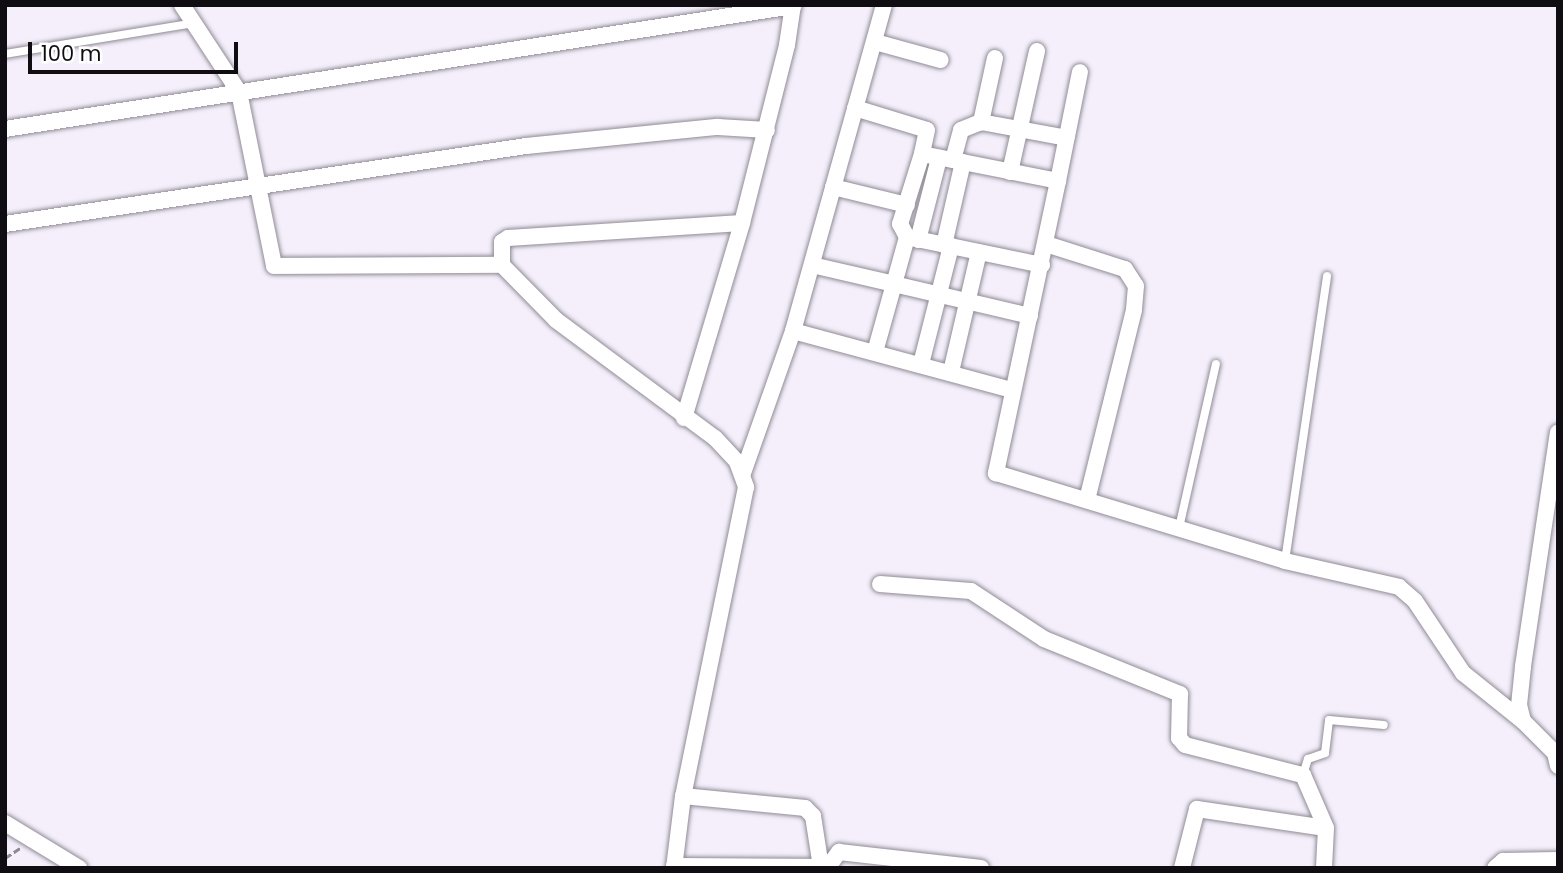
<!DOCTYPE html>
<html>
<head>
<meta charset="utf-8">
<style>
  body { margin:0 }
  #map { position:relative; width:1563px; height:873px; overflow:hidden; background:#f4effb; font-family:Poppins,sans-serif }
  div>[style] { position:absolute }
  .path>* { height:2.5px; margin-top:-1.25px; transform-origin:0; background:repeating-linear-gradient(90deg,#8d8991 0 7px,transparent 0 10.5px) }
  .roads { filter:drop-shadow(0 0 2px #908b95) drop-shadow(0 0 2px #908b95) }
  .service>* { height:8px; margin:-4px; padding:0 4px; transform-origin:4px; border-radius:4px; background:#fff }
  .minor>* { height:16px; margin:-8px; padding:0 8px; transform-origin:8px; border-radius:8px; background:#fff }
  span { translate:-50% -50%; white-space:nowrap; text-align:center; line-height:1.15; -webkit-text-stroke:5px #fff; paint-order:stroke }
  .frame { position:absolute; inset:0; border:7px solid #0f0d11; pointer-events:none }
  .scale { position:absolute; left:28px; top:42px; width:210px; height:32px; box-sizing:border-box; border:4px solid #0f0d11; border-top:0; padding-left:9px; font-size:21px; line-height:24px; white-space:nowrap; color:#0f0d11; -webkit-text-stroke:5px #fff; paint-order:stroke }
</style>
</head>
<body>
<div id="map">
  <div class="path">
    <i style="left:5px;top:858px;width:18px;rotate:-34deg"></i>
  </div>
  <div class="roads">
    <div class="service">
      <i style="left:5px;top:54px;width:192px;rotate:-9.3deg"></i>
      <i style="left:1179px;top:528px;width:168px;rotate:-77.3deg"></i>
      <i style="left:1285px;top:561px;width:288px;rotate:-81.6deg"></i>
      <i style="left:1303px;top:775px;width:17px;rotate:-73deg"></i>
      <i style="left:1308px;top:759px;width:18px;rotate:-19deg"></i>
      <i style="left:1325px;top:753px;width:33px;rotate:-83deg"></i>
      <i style="left:1329px;top:720px;width:55px;rotate:5.2deg"></i>
    </div>
    <div class="minor">
      <i style="left:182px;top:5px;width:104px;rotate:56.8deg"></i>
      <i style="left:239px;top:92px;width:177px;rotate:78.6deg"></i>
      <i style="left:274px;top:266px;width:228px;rotate:-0.3deg"></i>
      <i style="left:502px;top:265px;width:77px;rotate:45.5deg"></i>
      <i style="left:556px;top:320px;width:198px;rotate:36.6deg"></i>
      <i style="left:715px;top:438px;width:33px;rotate:47deg"></i>
      <i style="left:737px;top:462px;width:27px;rotate:70deg"></i>
      <i style="left:746px;top:487px;width:315px;rotate:101.5deg"></i>
      <i style="left:683px;top:796px;width:73px;rotate:97.1deg"></i>
      <i style="left:875px;top:42px;width:68px;rotate:15.3deg"></i>
      <i style="left:995px;top:58px;width:66px;rotate:102.3deg"></i>
      <i style="left:981px;top:122px;width:87px;rotate:10.5deg"></i>
      <i style="left:855px;top:108px;width:75px;rotate:17deg"></i>
      <i style="left:927px;top:130px;width:25px;rotate:102deg"></i>
      <i style="left:922px;top:154px;width:139px;rotate:11.2deg"></i>
      <i style="left:1058px;top:181px;width:299px;rotate:102deg"></i>
      <i style="left:996px;top:473px;width:302px;rotate:16.9deg"></i>
      <i style="left:1285px;top:561px;width:117px;rotate:12.8deg"></i>
      <i style="left:1399px;top:587px;width:21px;rotate:41deg"></i>
      <i style="left:1415px;top:601px;width:87px;rotate:56.3deg"></i>
      <i style="left:1463px;top:673px;width:77px;rotate:38.7deg"></i>
      <i style="left:1523px;top:721px;width:45px;rotate:45deg"></i>
      <i style="left:1555px;top:753px;width:13px;rotate:77deg"></i>
      <i style="left:5px;top:129px;width:798px;rotate:-8.87deg"></i>
      <i style="left:953px;top:160px;width:31px;rotate:-75deg"></i>
      <i style="left:961px;top:130px;width:22px;rotate:-22deg"></i>
      <i style="left:1010px;top:172px;width:124px;rotate:-77.4deg"></i>
      <i style="left:1058px;top:181px;width:111px;rotate:-78.6deg"></i>
      <i style="left:833px;top:187px;width:76px;rotate:13.7deg"></i>
      <i style="left:5px;top:224px;width:527px;rotate:-8.51deg"></i>
      <i style="left:526px;top:146px;width:193px;rotate:-5.7deg"></i>
      <i style="left:718px;top:127px;width:49px;rotate:3.5deg"></i>
      <i style="left:907px;top:237px;width:15px;rotate:-118deg"></i>
      <i style="left:900px;top:224px;width:73px;rotate:-72.6deg"></i>
      <i style="left:918px;top:240px;width:85px;rotate:-75.6deg"></i>
      <i style="left:1046px;top:244px;width:83px;rotate:17.6deg"></i>
      <i style="left:1125px;top:269px;width:20px;rotate:57deg"></i>
      <i style="left:1136px;top:286px;width:24px;rotate:95deg"></i>
      <i style="left:1134px;top:310px;width:196px;rotate:103.9deg"></i>
      <i style="left:944px;top:245px;width:85px;rotate:-77.1deg"></i>
      <i style="left:502px;top:265px;width:23px;rotate:-90deg"></i>
      <i style="left:502px;top:242px;width:7px;rotate:-34deg"></i>
      <i style="left:508px;top:238px;width:234px;rotate:-3.7deg"></i>
      <i style="left:812px;top:265px;width:84px;rotate:13deg"></i>
      <i style="left:894px;top:284px;width:71px;rotate:105.6deg"></i>
      <i style="left:1030px;top:316px;width:140px;rotate:-166.8deg"></i>
      <i style="left:894px;top:284px;width:49px;rotate:-74.5deg"></i>
      <i style="left:907px;top:237px;width:138px;rotate:11.7deg"></i>
      <i style="left:793px;top:331px;width:226px;rotate:15.1deg"></i>
      <i style="left:921px;top:364px;width:122px;rotate:-75.7deg"></i>
      <i style="left:951px;top:372px;width:123px;rotate:-76.9deg"></i>
      <i style="left:684px;top:418px;width:203px;rotate:-73.4deg"></i>
      <i style="left:742px;top:223px;width:184px;rotate:-75.8deg"></i>
      <i style="left:787px;top:45px;width:40px;rotate:-81.5deg"></i>
      <i style="left:743px;top:473px;width:151px;rotate:-70.6deg"></i>
      <i style="left:793px;top:331px;width:338px;rotate:-74.4deg"></i>
      <i style="left:880px;top:584px;width:91px;rotate:4.4deg"></i>
      <i style="left:971px;top:591px;width:87px;rotate:33.3deg"></i>
      <i style="left:1044px;top:639px;width:147px;rotate:22deg"></i>
      <i style="left:1180px;top:694px;width:44px;rotate:91.3deg"></i>
      <i style="left:1179px;top:738px;width:9px;rotate:49deg"></i>
      <i style="left:1185px;top:745px;width:122px;rotate:14.3deg"></i>
      <i style="left:1303px;top:775px;width:58px;rotate:66.5deg"></i>
      <i style="left:1326px;top:828px;width:40px;rotate:92.9deg"></i>
      <i style="left:1523px;top:721px;width:16px;rotate:-104deg"></i>
      <i style="left:1519px;top:705px;width:39px;rotate:-84deg"></i>
      <i style="left:1523px;top:666px;width:236px;rotate:-81.5deg"></i>
      <i style="left:683px;top:796px;width:123px;rotate:5.6deg"></i>
      <i style="left:805px;top:808px;width:11px;rotate:45deg"></i>
      <i style="left:813px;top:816px;width:52px;rotate:81.1deg"></i>
      <i style="left:5px;top:823px;width:87px;rotate:31.3deg"></i>
      <i style="left:674px;top:866px;width:154px;rotate:0.4deg"></i>
      <i style="left:828px;top:867px;width:19px;rotate:-54deg"></i>
      <i style="left:839px;top:852px;width:143px;rotate:6.4deg"></i>
      <i style="left:1182px;top:868px;width:61px;rotate:-75.7deg"></i>
      <i style="left:1197px;top:809px;width:130px;rotate:8.4deg"></i>
      <i style="left:1495px;top:868px;width:11px;rotate:-41deg"></i>
      <i style="left:1503px;top:861px;width:55px;rotate:-1deg"></i>
    </div>
  </div>
  <div class="frame"></div>
  <div class="scale">100 m</div>
</div>
</body>
</html>
